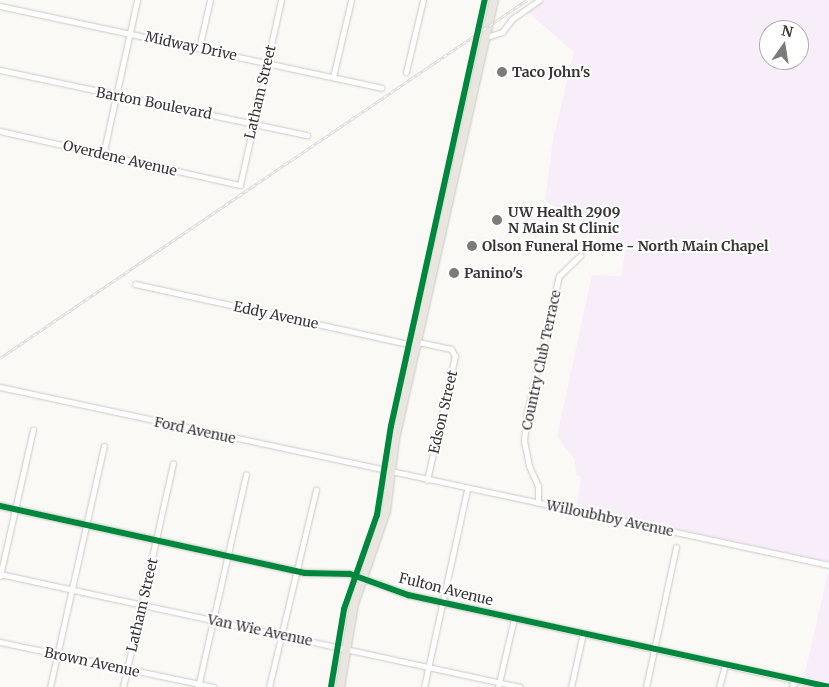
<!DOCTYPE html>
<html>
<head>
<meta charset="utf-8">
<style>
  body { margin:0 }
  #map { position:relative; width:829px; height:687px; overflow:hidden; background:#faf9f5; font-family:Merriweather,serif }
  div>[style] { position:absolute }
  .green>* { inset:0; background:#f7eef9 }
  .roads { filter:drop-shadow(0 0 1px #cbcac7) drop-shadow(0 0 1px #cbcac7) }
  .minor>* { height:5px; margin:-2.5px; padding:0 2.5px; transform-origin:2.5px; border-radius:2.5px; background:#fefefe }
  .tertiary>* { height:6px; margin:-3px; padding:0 3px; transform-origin:3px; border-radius:3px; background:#fefefe }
  .primary>* { height:8px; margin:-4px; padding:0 4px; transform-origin:4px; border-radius:4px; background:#e8e6de }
  .rail>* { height:3px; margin-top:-1.5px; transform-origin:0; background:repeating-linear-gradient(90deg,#fff 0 4px,#dddddc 0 8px); box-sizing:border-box; border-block:1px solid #dddddc }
  .cycleway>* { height:6px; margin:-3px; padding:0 3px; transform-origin:3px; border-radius:3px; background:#00873e }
  .dots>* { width:14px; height:14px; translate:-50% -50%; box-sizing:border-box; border:2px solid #fff; border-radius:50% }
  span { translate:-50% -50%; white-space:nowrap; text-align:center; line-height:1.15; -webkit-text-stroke:4px #fff; paint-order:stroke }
  .street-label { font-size:14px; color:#383735 }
  .poi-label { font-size:14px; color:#383735; font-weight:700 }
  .left { translate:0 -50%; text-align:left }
  .north { position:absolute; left:759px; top:20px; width:50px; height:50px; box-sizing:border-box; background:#fff; border:1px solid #afafae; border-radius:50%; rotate:13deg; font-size:14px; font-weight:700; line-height:20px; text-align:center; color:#383735 }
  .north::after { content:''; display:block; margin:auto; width:18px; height:22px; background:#7c7b78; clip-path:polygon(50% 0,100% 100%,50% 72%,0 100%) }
</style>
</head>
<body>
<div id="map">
  <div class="green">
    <i style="clip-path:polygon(evenodd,544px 0,829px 0,829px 562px,577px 507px,581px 477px,576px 475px,575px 460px,557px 436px,592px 275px,621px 276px,626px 246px,545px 201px,553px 139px,574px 52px,528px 12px,544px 0,769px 30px,799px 30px,799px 60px,769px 60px,769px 30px)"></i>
    <i style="clip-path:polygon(829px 568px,829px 683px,804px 677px)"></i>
  </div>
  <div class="roads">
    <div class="minor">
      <i style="left:0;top:6px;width:390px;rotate:12.1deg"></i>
      <i style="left:486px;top:37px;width:17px;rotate:-17deg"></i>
      <i style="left:502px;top:32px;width:16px;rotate:-52deg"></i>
      <i style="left:512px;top:19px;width:33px;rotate:-35deg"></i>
      <i style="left:199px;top:48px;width:49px;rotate:-77.1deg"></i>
      <i style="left:0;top:70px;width:314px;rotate:12deg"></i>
      <i style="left:406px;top:72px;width:74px;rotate:-76.7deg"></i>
      <i style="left:333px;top:77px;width:79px;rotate:-76.8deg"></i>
      <i style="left:0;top:131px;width:246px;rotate:12.7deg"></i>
      <i style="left:240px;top:185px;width:189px;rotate:-77.5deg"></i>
      <i style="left:103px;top:155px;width:159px;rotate:-77.6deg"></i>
      <i style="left:135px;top:284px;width:289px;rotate:12.4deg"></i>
      <i style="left:418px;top:342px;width:34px;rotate:12deg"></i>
      <i style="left:451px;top:349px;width:8px;rotate:60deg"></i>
      <i style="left:455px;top:356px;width:127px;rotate:102.7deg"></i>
      <i style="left:0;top:387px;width:848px;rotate:12.12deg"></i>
      <i style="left:538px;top:503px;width:17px;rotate:-90deg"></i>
      <i style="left:538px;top:486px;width:22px;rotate:-114deg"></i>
      <i style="left:529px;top:466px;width:25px;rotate:-101deg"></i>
      <i style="left:524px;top:441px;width:28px;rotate:-84deg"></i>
      <i style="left:527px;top:413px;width:141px;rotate:-76.9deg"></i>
      <i style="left:559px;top:276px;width:30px;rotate:-44deg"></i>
      <i style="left:0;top:574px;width:532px;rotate:12.26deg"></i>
      <i style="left:0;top:576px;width:150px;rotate:-77.3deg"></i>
      <i style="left:0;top:642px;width:218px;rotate:11.9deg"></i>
      <i style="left:795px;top:680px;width:35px;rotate:12deg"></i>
      <i style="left:50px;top:687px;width:247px;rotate:-77.4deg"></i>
      <i style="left:123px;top:687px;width:229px;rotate:-77.4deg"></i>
      <i style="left:198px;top:687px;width:218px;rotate:-77.3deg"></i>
      <i style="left:269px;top:687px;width:203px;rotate:-76.6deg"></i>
      <i style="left:424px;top:687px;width:203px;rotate:-77.7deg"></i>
      <i style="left:498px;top:687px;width:71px;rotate:-76.9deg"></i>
      <i style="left:571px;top:687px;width:55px;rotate:-77.5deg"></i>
      <i style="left:646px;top:687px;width:143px;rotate:-77.9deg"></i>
      <i style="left:719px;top:687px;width:24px;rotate:-75deg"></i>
    </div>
    <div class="tertiary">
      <i style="left:0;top:506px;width:312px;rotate:12.4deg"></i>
      <i style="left:305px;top:573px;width:45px;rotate:1.3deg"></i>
      <i style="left:350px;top:574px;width:62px;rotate:19.9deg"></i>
      <i style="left:408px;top:595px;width:396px;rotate:12.4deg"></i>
      <i style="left:795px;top:680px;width:7px;rotate:106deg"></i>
    </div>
    <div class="primary">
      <i style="left:340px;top:687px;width:84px;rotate:-80.4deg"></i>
      <i style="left:354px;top:604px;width:98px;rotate:-71deg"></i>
      <i style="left:386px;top:511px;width:73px;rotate:-82.9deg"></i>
      <i style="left:395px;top:439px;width:450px;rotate:-77.3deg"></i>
    </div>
  </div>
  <div class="rail">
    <i style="left:0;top:358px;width:637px;rotate:-34.19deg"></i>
  </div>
  <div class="cycleway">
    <i style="left:0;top:506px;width:312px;rotate:12.4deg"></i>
    <i style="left:305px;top:573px;width:45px;rotate:1.3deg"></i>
    <i style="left:350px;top:574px;width:62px;rotate:19.9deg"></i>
    <i style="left:408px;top:595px;width:431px;rotate:12.3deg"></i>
    <i style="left:331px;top:687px;width:79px;rotate:-80.5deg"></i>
    <i style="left:344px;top:609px;width:100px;rotate:-70.7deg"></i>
    <i style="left:377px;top:515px;width:90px;rotate:-81.1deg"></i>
    <i style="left:391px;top:426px;width:436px;rotate:-77.6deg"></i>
  </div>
  <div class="dots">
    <i style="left:502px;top:72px;background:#7c7b78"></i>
    <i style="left:497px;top:220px;background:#7c7b78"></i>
    <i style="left:472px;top:246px;background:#7c7b78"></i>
    <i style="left:454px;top:273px;background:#7c7b78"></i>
  </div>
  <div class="street-label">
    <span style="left:191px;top:46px;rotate:12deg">Midway Drive</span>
    <span style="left:260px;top:92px;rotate:-77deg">Latham Street</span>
    <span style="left:154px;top:103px;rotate:11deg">Barton Boulevard</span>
    <span style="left:120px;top:158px;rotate:13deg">Overdene Avenue</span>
    <span style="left:276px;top:315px;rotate:12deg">Eddy Avenue</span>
    <span style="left:541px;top:360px;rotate:-78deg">Country Club Terrace</span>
    <span style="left:443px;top:412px;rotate:-77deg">Edson Street</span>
    <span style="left:195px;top:430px;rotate:12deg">Ford Avenue</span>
    <span style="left:610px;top:518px;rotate:12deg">Willoubhby Avenue</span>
    <span style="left:446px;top:589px;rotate:14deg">Fulton Avenue</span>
    <span style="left:142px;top:605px;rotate:-77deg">Latham Street</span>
    <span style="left:260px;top:630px;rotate:12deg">Van Wie Avenue</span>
    <span style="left:92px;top:662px;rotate:12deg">Brown Avenue</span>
  </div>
  <div class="poi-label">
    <span class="left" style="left:512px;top:72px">Taco John's</span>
    <span class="left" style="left:508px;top:220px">UW Health 2909<br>N Main St Clinic</span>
    <span class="left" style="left:482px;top:246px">Olson Funeral Home - North Main Chapel</span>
    <span class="left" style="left:464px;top:273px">Panino's</span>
  </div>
  <div class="north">N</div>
</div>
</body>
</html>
